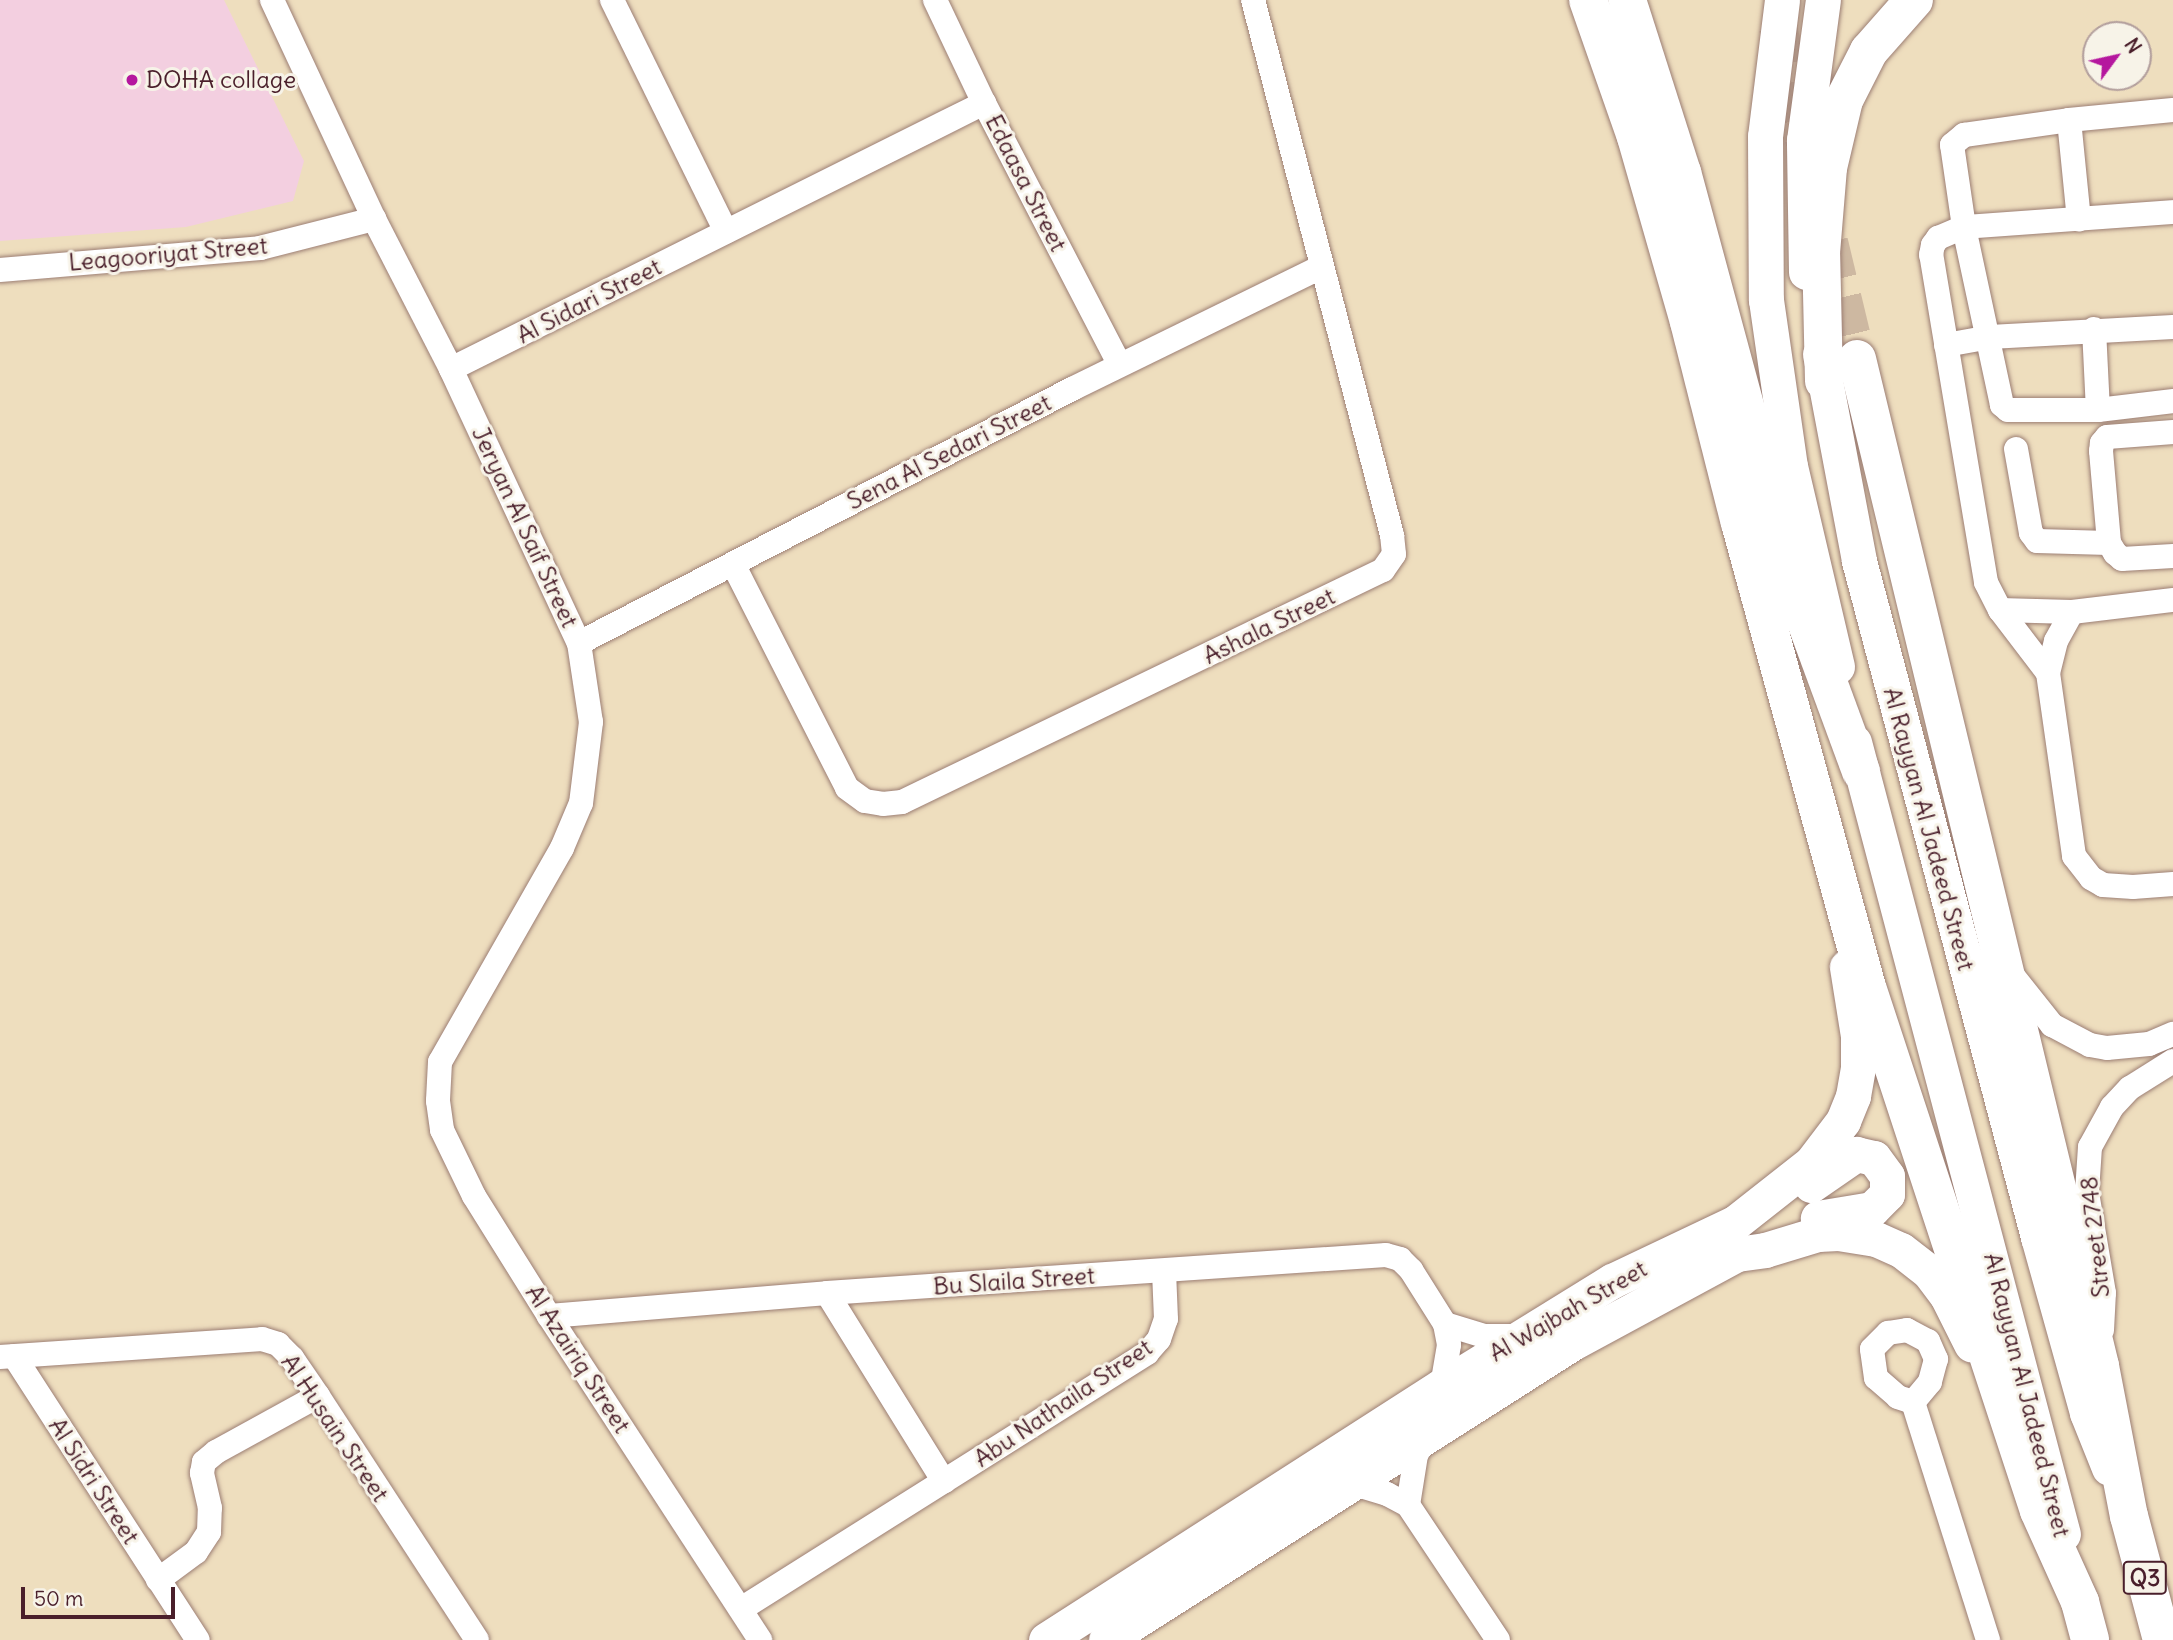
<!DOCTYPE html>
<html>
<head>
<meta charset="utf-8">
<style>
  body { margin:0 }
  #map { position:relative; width:2173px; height:1640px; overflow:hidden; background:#eedebe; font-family:Delius,sans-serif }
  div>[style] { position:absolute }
  .built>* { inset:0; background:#f3cfe0 }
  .highway-tunnel>* { height:38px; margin-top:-19px; transform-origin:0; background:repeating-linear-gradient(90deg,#cdb8a1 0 38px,transparent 0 57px) }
  .roads { filter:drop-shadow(0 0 2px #9c7e74) drop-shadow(0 0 2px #9c7e74) }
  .street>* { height:24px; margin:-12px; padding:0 12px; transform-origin:12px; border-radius:12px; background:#fff }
  .secondary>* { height:35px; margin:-17.5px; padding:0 17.5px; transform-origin:17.5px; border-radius:17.5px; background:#fff }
  .primary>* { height:38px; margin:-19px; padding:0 19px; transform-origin:19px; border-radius:19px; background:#fff }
  .highway>* { height:38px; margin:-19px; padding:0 19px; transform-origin:19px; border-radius:19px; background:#fff }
  .dots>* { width:19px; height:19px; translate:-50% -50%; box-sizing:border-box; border:4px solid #f7f3e8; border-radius:50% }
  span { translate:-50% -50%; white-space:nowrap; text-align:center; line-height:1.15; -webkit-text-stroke:6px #f7f3e8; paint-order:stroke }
  .shield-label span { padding:2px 5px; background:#f7f3e8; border:2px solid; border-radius:5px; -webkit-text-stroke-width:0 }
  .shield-label { font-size:23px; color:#4a1f2b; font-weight:700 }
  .poi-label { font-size:24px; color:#4a1f2b }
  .left { translate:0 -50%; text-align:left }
  .street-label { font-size:24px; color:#4a1f2b }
  .north { position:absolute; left:2082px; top:21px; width:70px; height:70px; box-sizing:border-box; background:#f7f3e8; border:2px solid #b29e9c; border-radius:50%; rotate:57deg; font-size:19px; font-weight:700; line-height:28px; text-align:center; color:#4a1f2b }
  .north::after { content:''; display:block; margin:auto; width:24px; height:32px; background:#b5179e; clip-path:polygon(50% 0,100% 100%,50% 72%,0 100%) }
  .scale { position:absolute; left:21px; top:1587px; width:154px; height:32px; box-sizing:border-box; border:4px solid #4a1f2b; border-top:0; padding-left:9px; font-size:21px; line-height:24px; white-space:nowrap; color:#4a1f2b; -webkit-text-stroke:5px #f7f3e8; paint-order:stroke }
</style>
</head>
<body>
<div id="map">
  <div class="built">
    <i style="clip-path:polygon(0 0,224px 0,304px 161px,293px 201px,186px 227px,0 241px)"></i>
  </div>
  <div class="highway-tunnel">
    <i style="left:1778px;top:27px;width:118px;rotate:76.8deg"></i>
    <i style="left:1829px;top:242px;width:120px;rotate:76.5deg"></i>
  </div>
  <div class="roads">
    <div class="street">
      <i style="left:272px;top:0;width:242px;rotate:65deg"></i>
      <i style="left:374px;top:219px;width:169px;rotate:62.8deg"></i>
      <i style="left:451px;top:369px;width:302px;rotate:65deg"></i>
      <i style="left:579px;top:643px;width:80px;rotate:81.4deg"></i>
      <i style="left:591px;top:722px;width:82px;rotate:97deg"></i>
      <i style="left:581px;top:803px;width:49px;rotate:112.9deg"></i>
      <i style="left:562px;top:848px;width:246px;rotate:119.7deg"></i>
      <i style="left:440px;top:1062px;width:39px;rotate:93deg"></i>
      <i style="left:438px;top:1101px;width:29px;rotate:82deg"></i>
      <i style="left:442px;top:1130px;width:73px;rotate:64.1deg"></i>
      <i style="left:474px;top:1196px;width:142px;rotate:58deg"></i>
      <i style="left:549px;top:1316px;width:387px;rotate:56.9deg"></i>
      <i style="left:612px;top:0;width:258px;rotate:63.8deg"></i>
      <i style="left:935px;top:0;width:114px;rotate:64.6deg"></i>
      <i style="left:984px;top:103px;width:295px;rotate:62.6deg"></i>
      <i style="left:2069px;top:120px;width:100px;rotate:84.3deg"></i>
      <i style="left:0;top:270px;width:261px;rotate:-4.8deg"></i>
      <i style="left:260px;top:248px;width:118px;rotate:-14.3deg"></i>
      <i style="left:2094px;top:329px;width:81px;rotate:87.2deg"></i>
      <i style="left:2098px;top:410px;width:76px;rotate:-6.8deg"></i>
      <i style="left:1946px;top:345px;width:45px;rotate:-10.3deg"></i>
      <i style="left:1990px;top:337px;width:183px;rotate:-3.1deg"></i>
      <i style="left:451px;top:369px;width:596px;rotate:-26.52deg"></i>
      <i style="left:2098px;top:410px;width:90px;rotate:180deg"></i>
      <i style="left:2008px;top:410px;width:8px;rotate:-140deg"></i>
      <i style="left:2002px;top:405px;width:182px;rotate:-102.1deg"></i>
      <i style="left:1964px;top:227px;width:83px;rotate:-98.3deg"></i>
      <i style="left:1952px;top:145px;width:16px;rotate:-40deg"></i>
      <i style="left:1964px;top:135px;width:106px;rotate:-8.1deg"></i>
      <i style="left:2069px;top:120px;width:104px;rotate:-5.5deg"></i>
      <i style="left:2173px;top:432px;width:66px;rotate:175.7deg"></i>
      <i style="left:2107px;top:437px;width:8px;rotate:130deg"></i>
      <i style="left:2102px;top:443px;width:8px;rotate:97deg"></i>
      <i style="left:2101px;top:451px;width:92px;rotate:85deg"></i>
      <i style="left:2109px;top:543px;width:12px;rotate:59deg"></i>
      <i style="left:2115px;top:553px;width:9px;rotate:41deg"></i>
      <i style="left:2122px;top:559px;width:51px;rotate:-3.4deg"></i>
      <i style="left:2016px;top:449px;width:85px;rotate:79.9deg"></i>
      <i style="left:2031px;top:533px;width:10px;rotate:53deg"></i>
      <i style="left:2037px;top:541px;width:72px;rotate:1.6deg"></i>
      <i style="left:733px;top:564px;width:251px;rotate:63deg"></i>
      <i style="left:847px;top:788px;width:22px;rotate:36deg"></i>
      <i style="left:865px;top:801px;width:18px;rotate:9deg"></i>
      <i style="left:883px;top:804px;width:19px;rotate:-6deg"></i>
      <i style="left:902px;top:802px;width:534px;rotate:-25.75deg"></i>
      <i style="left:1383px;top:570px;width:19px;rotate:-55deg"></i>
      <i style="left:1394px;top:554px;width:19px;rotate:-96deg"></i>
      <i style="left:1392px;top:535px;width:553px;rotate:-104.56deg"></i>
      <i style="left:2000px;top:610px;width:72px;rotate:1.6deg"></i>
      <i style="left:2072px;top:612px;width:102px;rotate:-6.8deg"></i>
      <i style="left:2072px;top:612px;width:33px;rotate:119deg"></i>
      <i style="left:2056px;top:641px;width:33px;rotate:104deg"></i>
      <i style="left:2048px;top:673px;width:185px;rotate:81.9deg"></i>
      <i style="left:2074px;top:856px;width:28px;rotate:52deg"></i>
      <i style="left:2091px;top:878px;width:14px;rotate:30deg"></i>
      <i style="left:2103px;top:885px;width:30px;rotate:4deg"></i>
      <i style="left:2133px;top:887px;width:40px;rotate:-4.3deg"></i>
      <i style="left:579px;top:643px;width:555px;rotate:-27.26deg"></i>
      <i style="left:1072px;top:389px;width:277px;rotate:-26.1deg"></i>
      <i style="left:2048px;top:673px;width:79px;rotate:-127.3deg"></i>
      <i style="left:2000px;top:610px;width:31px;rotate:-117deg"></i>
      <i style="left:1986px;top:582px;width:332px;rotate:-99.5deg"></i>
      <i style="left:1931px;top:255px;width:10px;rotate:-79deg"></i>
      <i style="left:1933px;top:245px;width:9px;rotate:-54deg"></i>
      <i style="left:1938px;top:238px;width:28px;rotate:-23deg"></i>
      <i style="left:1964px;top:227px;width:210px;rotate:-4.1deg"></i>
      <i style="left:2013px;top:976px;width:63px;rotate:51.5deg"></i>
      <i style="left:2052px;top:1025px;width:43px;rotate:27.8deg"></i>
      <i style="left:2090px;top:1045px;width:17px;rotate:10deg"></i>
      <i style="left:2107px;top:1048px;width:42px;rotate:-5.4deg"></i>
      <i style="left:2149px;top:1044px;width:26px;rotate:-23deg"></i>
      <i style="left:827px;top:1293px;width:222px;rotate:58.2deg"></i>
      <i style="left:549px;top:1316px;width:279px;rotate:-4.7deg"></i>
      <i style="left:827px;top:1293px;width:560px;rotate:-3.89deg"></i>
      <i style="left:1386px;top:1255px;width:15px;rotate:16deg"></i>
      <i style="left:1400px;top:1259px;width:16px;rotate:45deg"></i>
      <i style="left:1411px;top:1270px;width:64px;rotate:57.8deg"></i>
      <i style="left:1445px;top:1324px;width:21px;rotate:79deg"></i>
      <i style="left:1449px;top:1345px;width:42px;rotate:99.7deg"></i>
      <i style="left:1445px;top:1324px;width:41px;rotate:17.1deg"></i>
      <i style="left:1484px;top:1336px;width:39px"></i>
      <i style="left:1907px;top:1330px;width:24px;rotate:28deg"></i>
      <i style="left:1928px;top:1341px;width:20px;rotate:66deg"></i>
      <i style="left:1936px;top:1359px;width:24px;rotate:105deg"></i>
      <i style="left:1930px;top:1382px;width:26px;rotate:130deg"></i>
      <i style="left:1913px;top:1402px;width:16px;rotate:-162deg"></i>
      <i style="left:1898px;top:1397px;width:29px;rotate:-139deg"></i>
      <i style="left:1876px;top:1378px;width:29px;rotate:-98deg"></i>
      <i style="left:1872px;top:1349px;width:23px;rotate:-45deg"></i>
      <i style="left:1888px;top:1333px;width:19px;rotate:-9deg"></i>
      <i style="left:2102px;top:1330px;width:37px;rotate:-87deg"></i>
      <i style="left:2104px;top:1293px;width:102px;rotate:-99.6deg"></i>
      <i style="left:2087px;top:1192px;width:45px;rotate:-86.2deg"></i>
      <i style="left:2090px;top:1147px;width:46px;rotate:-61.2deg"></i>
      <i style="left:2112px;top:1107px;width:26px;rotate:-47deg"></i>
      <i style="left:2130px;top:1088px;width:51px;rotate:-32.1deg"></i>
      <i style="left:14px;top:1356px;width:338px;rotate:57.1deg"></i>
      <i style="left:0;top:1357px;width:263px;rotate:-3.9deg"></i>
      <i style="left:262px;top:1339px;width:17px;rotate:17deg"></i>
      <i style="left:278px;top:1344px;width:20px;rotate:45deg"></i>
      <i style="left:292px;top:1358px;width:46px;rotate:55.6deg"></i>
      <i style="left:318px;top:1396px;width:291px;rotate:56.9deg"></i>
      <i style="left:1913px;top:1402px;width:250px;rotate:72.5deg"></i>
      <i style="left:1351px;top:1483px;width:38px;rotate:17deg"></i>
      <i style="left:1387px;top:1494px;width:24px;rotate:28deg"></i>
      <i style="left:1408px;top:1505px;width:162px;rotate:56.3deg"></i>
      <i style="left:1408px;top:1505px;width:51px;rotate:-80.9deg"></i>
      <i style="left:1416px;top:1455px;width:22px;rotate:-60deg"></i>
      <i style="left:158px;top:1580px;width:47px;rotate:-36.4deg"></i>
      <i style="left:196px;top:1552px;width:24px;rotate:-57deg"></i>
      <i style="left:209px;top:1532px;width:24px;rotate:-88deg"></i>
      <i style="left:210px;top:1508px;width:36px;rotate:-103deg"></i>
      <i style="left:202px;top:1473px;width:11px;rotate:-80deg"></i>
      <i style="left:204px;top:1462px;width:16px;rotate:-40deg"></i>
      <i style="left:216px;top:1452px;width:116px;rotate:-28.8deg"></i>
      <i style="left:741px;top:1609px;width:480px;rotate:-32.2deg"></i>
      <i style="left:1147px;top:1353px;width:18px;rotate:-49deg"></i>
      <i style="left:1159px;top:1339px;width:21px;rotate:-71deg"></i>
      <i style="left:1166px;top:1319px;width:48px;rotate:-92.4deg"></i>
    </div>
    <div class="secondary">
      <i style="left:1782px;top:0;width:137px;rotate:97.1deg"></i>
      <i style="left:1765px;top:136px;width:164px;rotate:89.7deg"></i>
      <i style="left:1766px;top:300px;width:168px;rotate:81.8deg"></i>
      <i style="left:1790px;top:466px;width:206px;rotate:76.8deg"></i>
      <i style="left:1806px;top:272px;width:132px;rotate:-90.9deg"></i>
      <i style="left:1804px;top:140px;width:141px;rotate:-82.3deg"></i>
      <i style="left:1820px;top:354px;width:211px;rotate:79.3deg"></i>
      <i style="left:1859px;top:561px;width:699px;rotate:75.17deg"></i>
      <i style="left:2038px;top:1237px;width:183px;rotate:74.4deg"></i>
      <i style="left:2087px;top:1413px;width:59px;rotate:68.2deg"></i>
      <i style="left:1854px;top:742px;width:819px;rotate:75.22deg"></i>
      <i style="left:1811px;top:1185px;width:55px;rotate:-34.6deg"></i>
      <i style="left:1856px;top:1154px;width:18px;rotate:13deg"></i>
      <i style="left:1874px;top:1158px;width:22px;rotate:54deg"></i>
      <i style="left:1887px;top:1176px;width:18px;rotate:90deg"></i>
      <i style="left:1887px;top:1194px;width:21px;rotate:135deg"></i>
      <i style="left:1872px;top:1209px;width:55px;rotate:170.5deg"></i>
      <i style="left:1046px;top:1640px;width:470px;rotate:-32.7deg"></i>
      <i style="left:1442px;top:1386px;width:200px;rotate:-31.7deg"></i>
      <i style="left:1612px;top:1281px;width:137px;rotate:-25.4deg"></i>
      <i style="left:1736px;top:1222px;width:95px;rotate:-38.2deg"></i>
      <i style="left:1811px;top:1163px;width:53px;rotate:-52.7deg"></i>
      <i style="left:1843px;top:1121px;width:27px;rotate:-68deg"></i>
      <i style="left:1853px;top:1096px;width:28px;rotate:-80deg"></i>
      <i style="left:1858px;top:1068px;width:32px;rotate:-90deg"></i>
      <i style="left:1858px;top:1036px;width:70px;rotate:-99.1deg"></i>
      <i style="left:1106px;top:1640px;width:555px;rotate:-32.49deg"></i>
      <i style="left:1574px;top:1342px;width:185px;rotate:-28.4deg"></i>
      <i style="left:1737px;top:1254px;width:28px;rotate:-8deg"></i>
      <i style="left:1765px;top:1250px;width:55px;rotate:-16.8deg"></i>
      <i style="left:1818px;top:1234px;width:20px;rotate:-3deg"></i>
      <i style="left:1838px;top:1233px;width:38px;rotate:9deg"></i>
      <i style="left:1876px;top:1239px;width:27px;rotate:24deg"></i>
      <i style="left:1901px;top:1250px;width:36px;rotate:38deg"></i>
      <i style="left:1929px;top:1272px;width:30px;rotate:53deg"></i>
      <i style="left:1947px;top:1296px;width:54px;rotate:63.4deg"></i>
    </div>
    <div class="primary">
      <i style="left:1627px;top:0;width:181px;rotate:72.3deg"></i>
      <i style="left:1682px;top:172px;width:435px;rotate:74.9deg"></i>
      <i style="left:1795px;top:592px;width:191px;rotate:69.8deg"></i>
      <i style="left:1824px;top:381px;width:128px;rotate:-91.3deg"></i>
      <i style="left:1821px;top:253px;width:85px;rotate:-85.3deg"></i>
      <i style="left:1828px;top:168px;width:70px;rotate:-76.8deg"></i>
      <i style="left:1844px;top:100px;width:55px;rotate:-63deg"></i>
      <i style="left:1869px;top:51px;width:68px;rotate:-48.6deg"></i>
    </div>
    <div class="highway">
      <i style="left:1588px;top:0;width:145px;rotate:70.7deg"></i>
      <i style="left:1636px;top:137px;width:192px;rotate:74deg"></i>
      <i style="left:1689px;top:322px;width:207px;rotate:75.8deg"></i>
      <i style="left:1740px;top:523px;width:484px;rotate:74.7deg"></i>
      <i style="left:1868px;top:990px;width:548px;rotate:71.83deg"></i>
      <i style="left:2039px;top:1511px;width:100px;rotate:65.7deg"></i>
      <i style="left:2080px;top:1602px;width:39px;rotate:75deg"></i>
      <i style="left:1857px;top:359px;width:1036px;rotate:76.43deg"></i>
      <i style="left:2100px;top:1366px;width:153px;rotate:79.1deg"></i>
      <i style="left:2129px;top:1516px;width:128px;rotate:75.1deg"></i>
    </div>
  </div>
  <div class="dots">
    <i style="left:132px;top:80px;background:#b5179e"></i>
  </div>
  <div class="shield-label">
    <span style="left:2145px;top:1578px">Q3</span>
  </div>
  <div class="poi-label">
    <span class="left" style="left:146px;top:80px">DOHA collage</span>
  </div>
  <div class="street-label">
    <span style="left:1026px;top:183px;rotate:63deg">Edaasa Street</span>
    <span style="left:168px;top:254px;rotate:-5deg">Leagooriyat Street</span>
    <span style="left:589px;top:301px;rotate:-27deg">Al Sidari Street</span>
    <span style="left:949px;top:452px;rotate:-27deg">Sena Al Sedari Street</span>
    <span style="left:525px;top:527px;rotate:65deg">Jeryan Al Saif Street</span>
    <span style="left:1269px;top:626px;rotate:-26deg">Ashala Street</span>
    <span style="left:1929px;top:829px;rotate:75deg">Al Rayyan Al Jadeed Street</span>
    <span style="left:2095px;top:1237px;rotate:-96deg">Street 2748</span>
    <span style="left:1014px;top:1281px;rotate:-4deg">Bu Slaila Street</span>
    <span style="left:1568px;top:1311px;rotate:-30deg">Al Wajbah Street</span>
    <span style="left:578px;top:1359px;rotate:57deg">Al Azairiq Street</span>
    <span style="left:2027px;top:1395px;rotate:76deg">Al Rayyan Al Jadeed Street</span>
    <span style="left:1063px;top:1403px;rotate:-34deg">Abu Nathaila Street</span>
    <span style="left:335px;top:1428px;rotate:56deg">Al Husain Street</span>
    <span style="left:94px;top:1481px;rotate:57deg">Al Sidri Street</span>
  </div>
  <div class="north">N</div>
  <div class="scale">50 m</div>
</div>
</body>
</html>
